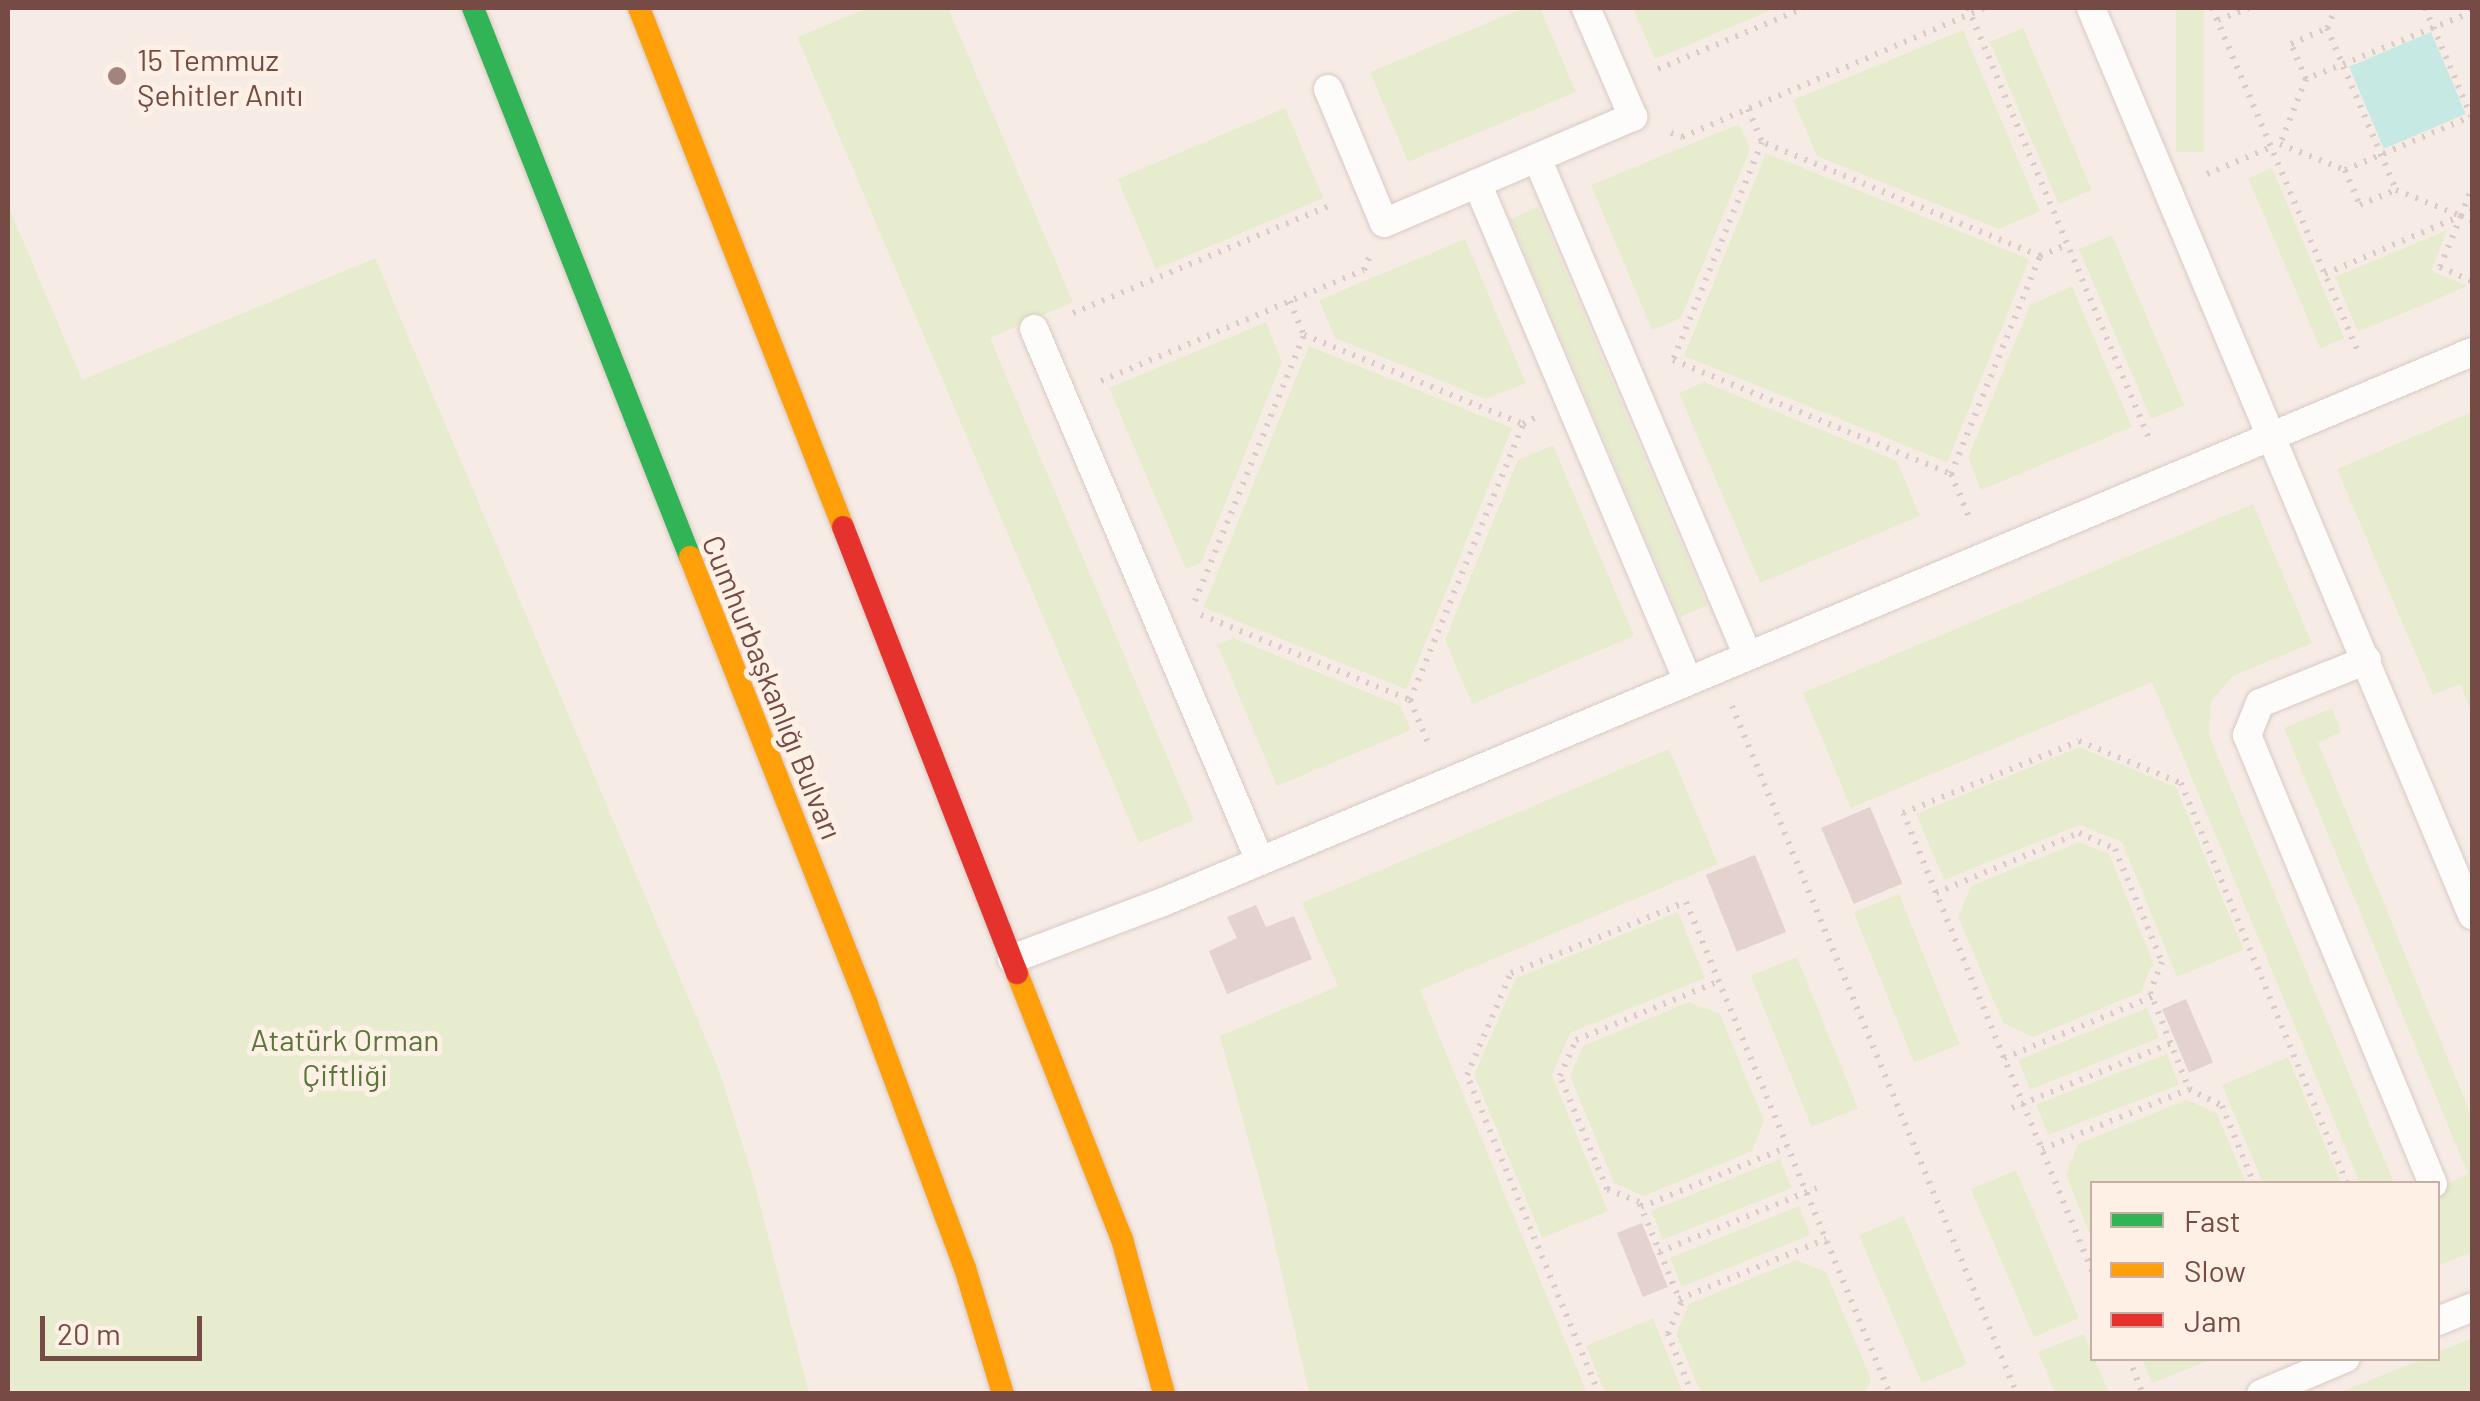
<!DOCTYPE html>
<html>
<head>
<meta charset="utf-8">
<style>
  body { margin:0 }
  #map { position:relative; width:2480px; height:1401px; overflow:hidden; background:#f7ece5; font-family:Barlow,sans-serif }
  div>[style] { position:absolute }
  .green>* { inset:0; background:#e7ecce; transform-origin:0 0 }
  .water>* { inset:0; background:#c7e9e4; transform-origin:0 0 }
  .building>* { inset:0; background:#e3d2cd; transform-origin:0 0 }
  .path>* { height:6px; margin-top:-3px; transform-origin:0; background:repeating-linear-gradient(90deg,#d8cbc8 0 2.5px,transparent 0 10.5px) }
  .roads { filter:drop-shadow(0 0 2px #d8c9c4) drop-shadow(0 0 2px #d8c9c4) }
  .lane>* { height:28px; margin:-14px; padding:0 14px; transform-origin:14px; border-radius:14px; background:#fefcfb }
  .fast>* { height:22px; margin:-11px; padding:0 11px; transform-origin:11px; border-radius:11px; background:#30b455 }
  .slow>* { height:22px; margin:-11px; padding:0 11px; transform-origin:11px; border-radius:11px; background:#ff9f0a }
  .jam>* { height:22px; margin:-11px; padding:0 11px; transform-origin:11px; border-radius:11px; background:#e5322d }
  .dots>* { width:28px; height:28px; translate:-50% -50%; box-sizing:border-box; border:5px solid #fff0e6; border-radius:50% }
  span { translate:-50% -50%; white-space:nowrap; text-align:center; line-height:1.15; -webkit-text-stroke:10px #fff0e6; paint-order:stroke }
  .poi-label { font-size:30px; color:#764b45 }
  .left { translate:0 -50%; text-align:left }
  .street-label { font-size:30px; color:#764b45 }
  .park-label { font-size:30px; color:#59773a }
  .frame { position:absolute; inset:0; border:10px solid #764b45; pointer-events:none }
  .legend { position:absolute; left:2090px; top:1181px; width:350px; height:180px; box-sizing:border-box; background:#fff0e6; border:2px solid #c8aea6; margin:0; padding:12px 18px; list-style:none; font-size:30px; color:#764b45 }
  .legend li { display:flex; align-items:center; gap:20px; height:50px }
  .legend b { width:50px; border:2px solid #c8aea6 }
  .scale { position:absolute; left:40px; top:1316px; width:162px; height:45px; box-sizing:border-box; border:5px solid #764b45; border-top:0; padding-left:12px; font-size:30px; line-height:35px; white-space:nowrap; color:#764b45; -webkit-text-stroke:8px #fff0e6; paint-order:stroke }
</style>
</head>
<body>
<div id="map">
  <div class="green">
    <i style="clip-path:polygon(867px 8px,948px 8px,1073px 302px,990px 338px,1194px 820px,1139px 843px,797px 37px)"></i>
    <i style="clip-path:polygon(1523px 8px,1540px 8px,1576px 92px,1408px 162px,1370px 72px)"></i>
    <i style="clip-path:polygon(1633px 8px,1776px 8px,1655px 59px)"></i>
    <i style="left:2176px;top:8px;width:28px;height:144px"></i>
    <i style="left:2023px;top:28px;width:176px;height:36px;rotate:67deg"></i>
    <i style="clip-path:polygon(1963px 30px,2040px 211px,1999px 229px,1817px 156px,1793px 100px)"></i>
    <i style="left:1285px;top:108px;width:98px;height:182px;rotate:67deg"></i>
    <i style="clip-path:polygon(1739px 124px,1750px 149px,1681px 318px,1652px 330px,1591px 185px)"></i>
    <i style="left:1766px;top:153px;width:284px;height:219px;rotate:22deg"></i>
    <i style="left:2272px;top:168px;width:185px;height:26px;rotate:67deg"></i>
    <i style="clip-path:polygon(8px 205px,82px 380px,375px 258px,719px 1070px,753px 1178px,809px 1393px,8px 1393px)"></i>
    <i style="left:1538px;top:207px;width:433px;height:30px;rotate:67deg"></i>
    <i style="clip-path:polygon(2447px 230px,2431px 271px,2468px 286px,2358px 332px,2335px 277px)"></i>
    <i style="left:2112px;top:235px;width:185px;height:36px;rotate:67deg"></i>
    <i style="clip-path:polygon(1465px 239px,1526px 383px,1486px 399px,1335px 338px,1319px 300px)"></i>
    <i style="clip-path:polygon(2072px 286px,2132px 427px,1981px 490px,1968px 458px,2030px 305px)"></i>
    <i style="clip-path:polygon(1266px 322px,1282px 362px,1201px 563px,1186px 569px,1109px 388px)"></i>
    <i style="left:1309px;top:346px;width:219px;height:282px;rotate:22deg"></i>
    <i style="clip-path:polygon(1704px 382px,1897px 461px,1920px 516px,1760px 583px,1679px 393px)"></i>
    <i style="clip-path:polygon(2472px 412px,2472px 714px,2460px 684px,2433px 695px,2337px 469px)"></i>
    <i style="clip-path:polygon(1553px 445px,1634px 636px,1472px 704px,1445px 640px,1518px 460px)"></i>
    <i style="clip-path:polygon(2253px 504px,2312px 643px,2233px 676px,2211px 701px,2209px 735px,2394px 1183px,2360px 1183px,2152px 682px,1851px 808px,1803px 693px)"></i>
    <i style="clip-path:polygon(1234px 638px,1401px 706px,1411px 730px,1277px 786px,1217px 644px)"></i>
    <i style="clip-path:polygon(2332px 708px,2341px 732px,2318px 743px,2472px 1117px,2472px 1252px,2438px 1266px,2438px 1188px,2468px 1174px,2284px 728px)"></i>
    <i style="clip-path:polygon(2079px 747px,2176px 787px,2244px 950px,2177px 977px,2122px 842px,2079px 825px,1944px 880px,1916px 814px)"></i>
    <i style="clip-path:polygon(1669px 749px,1718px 864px,1420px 990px,1587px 1393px,1309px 1393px,1266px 1205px,1220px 1036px,1338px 986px,1302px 903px)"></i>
    <i style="clip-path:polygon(2079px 842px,2109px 854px,2153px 962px,2141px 992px,2033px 1037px,2003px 1023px,1958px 917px,1971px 886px)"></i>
    <i style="left:1899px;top:894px;width:162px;height:49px;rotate:68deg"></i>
    <i style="clip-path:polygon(1678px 912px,1705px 978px,1570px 1033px,1552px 1075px,1608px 1211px,1542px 1238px,1474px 1075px,1516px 978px)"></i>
    <i style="left:1797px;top:957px;width:163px;height:50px;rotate:68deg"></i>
    <i style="clip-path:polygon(1689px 1002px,1720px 1014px,1764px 1121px,1752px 1151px,1644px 1196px,1614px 1183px,1570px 1076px,1583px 1046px)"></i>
    <i style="left:2147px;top:1008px;width:32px;height:139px;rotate:68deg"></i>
    <i style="left:2167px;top:1054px;width:33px;height:140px;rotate:69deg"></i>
    <i style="clip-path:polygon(2288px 1057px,2341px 1183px,2263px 1183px,2222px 1085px)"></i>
    <i style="clip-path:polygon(2186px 1100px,2216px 1112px,2246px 1183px,2092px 1184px,2092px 1240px,2066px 1174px,2078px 1144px)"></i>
    <i style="left:1780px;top:1159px;width:31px;height:139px;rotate:68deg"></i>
    <i style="left:2016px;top:1170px;width:161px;height:49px;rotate:67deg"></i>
    <i style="left:1799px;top:1206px;width:31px;height:139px;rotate:68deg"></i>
    <i style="left:1904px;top:1216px;width:161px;height:49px;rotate:67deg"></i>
    <i style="clip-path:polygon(1796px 1260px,1826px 1272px,1871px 1379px,1865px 1393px,1701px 1393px,1676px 1334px,1689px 1304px)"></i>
    <i style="clip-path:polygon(1653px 1318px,1683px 1393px,1605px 1393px,1586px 1346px)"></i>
    <i style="clip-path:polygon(2084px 1334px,2109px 1393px,2055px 1393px,2038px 1352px)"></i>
    <i style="clip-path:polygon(2472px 1338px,2472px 1393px,2337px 1393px,2423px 1359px,2438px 1358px,2438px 1352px)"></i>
    <i style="clip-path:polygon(2142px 1359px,2213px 1359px,2152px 1383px)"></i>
  </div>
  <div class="water">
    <i style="left:2431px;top:32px;width:89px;height:89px;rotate:67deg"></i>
  </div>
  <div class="building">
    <i style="left:1870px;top:807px;width:83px;height:53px;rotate:67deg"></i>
    <i style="left:1755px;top:855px;width:83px;height:53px;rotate:68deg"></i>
    <i style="clip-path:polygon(1256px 905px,1266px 927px,1294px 916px,1312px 959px,1227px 994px,1209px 951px,1237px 938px,1227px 917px)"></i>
    <i style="left:2186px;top:999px;width:69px;height:26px;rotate:67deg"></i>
    <i style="left:1642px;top:1223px;width:69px;height:27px;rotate:68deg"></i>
  </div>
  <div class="path">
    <i style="left:1968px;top:8px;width:471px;rotate:67.2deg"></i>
    <i style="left:2212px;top:8px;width:376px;rotate:67deg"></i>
    <i style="left:2425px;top:8px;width:120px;rotate:66.9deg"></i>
    <i style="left:2472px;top:12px;width:179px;rotate:158deg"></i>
    <i style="left:2306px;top:79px;width:70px;rotate:111.8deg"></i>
    <i style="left:2280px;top:144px;width:70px;rotate:21.8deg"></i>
    <i style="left:2345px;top:170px;width:38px;rotate:67deg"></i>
    <i style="left:2360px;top:205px;width:39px;rotate:-23deg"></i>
    <i style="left:2396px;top:190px;width:70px;rotate:21.8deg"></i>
    <i style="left:2461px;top:216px;width:31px;rotate:-69deg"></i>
    <i style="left:2218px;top:20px;width:33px;rotate:-21deg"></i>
    <i style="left:2327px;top:28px;width:176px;rotate:66.9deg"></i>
    <i style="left:1658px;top:69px;width:158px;rotate:-22.7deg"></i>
    <i style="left:2306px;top:79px;width:38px;rotate:-113deg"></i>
    <i style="left:2291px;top:44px;width:39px;rotate:-24deg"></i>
    <i style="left:2327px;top:28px;width:22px;rotate:-66deg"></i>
    <i style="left:1748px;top:109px;width:36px;rotate:67deg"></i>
    <i style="left:1671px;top:133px;width:12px;rotate:20deg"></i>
    <i style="left:1682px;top:137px;width:328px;rotate:-23.1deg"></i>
    <i style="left:2345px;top:170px;width:138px;rotate:-23deg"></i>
    <i style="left:2207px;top:174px;width:73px;rotate:-22.7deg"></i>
    <i style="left:2472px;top:221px;width:12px;rotate:-156deg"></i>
    <i style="left:2461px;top:216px;width:55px;rotate:112.4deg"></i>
    <i style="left:2440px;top:267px;width:35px;rotate:24deg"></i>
    <i style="left:2040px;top:256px;width:300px;rotate:-157.7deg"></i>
    <i style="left:1762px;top:142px;width:235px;rotate:112.2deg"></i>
    <i style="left:1673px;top:360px;width:300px;rotate:22.3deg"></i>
    <i style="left:1951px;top:474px;width:235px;rotate:-67.8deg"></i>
    <i style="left:2040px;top:256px;width:28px;rotate:-23deg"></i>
    <i style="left:2325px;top:274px;width:160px;rotate:-23.2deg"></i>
    <i style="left:1290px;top:301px;width:37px;rotate:68deg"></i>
    <i style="left:1073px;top:313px;width:282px;rotate:-22.7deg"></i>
    <i style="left:1101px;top:381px;width:285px;rotate:-22.9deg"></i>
    <i style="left:1364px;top:270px;width:13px;rotate:-67deg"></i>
    <i style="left:1951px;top:474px;width:49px;rotate:67.1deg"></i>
    <i style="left:1195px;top:601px;width:287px;rotate:-67.7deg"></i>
    <i style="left:1304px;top:335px;width:236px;rotate:22.1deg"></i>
    <i style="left:1201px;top:615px;width:226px;rotate:22.1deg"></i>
    <i style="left:1410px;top:700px;width:298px;rotate:-67.7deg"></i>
    <i style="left:1523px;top:424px;width:13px;rotate:-27deg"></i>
    <i style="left:1410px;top:700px;width:49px;rotate:67.1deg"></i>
    <i style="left:1732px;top:706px;width:745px;rotate:67.5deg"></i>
    <i style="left:1936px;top:893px;width:155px;rotate:-22.8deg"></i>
    <i style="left:2079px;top:833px;width:39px;rotate:24deg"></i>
    <i style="left:2115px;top:849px;width:122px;rotate:67.4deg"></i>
    <i style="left:2162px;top:962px;width:32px;rotate:112deg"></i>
    <i style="left:2150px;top:992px;width:105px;rotate:68.1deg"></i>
    <i style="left:2189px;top:1089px;width:37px;rotate:27deg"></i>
    <i style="left:2222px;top:1106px;width:84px;rotate:67.7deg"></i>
    <i style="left:2004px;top:1058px;width:160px;rotate:-22.4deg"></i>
    <i style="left:2012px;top:1108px;width:172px;rotate:-22.2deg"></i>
    <i style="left:2042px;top:1149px;width:159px;rotate:-22.2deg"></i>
    <i style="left:1641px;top:1207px;width:158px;rotate:-22.3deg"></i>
    <i style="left:1659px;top:1252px;width:170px;rotate:-22.1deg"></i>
    <i style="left:2092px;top:1271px;width:495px;rotate:-112.4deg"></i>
    <i style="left:1903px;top:813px;width:190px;rotate:-22.2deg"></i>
    <i style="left:2079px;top:741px;width:110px;rotate:22.4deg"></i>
    <i style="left:2181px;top:783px;width:434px;rotate:67.5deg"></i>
    <i style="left:1679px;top:1299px;width:159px;rotate:-22.2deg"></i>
    <i style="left:2129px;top:1358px;width:39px;rotate:69deg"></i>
    <i style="left:1599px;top:1394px;width:345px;rotate:-112.5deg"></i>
    <i style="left:1467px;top:1075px;width:111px;rotate:-66.7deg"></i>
    <i style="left:1511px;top:973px;width:189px;rotate:-22.1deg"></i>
    <i style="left:1686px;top:902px;width:533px;rotate:67.48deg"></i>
    <i style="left:1692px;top:1394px;width:65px;rotate:-111.8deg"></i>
    <i style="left:1668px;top:1334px;width:34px;rotate:-67deg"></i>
    <i style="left:1681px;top:1303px;width:109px;rotate:-112.6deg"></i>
    <i style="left:1639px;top:1202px;width:35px;rotate:-158deg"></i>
    <i style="left:1607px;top:1189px;width:122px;rotate:-112.6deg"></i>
    <i style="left:1560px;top:1076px;width:39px;rotate:-66deg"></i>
    <i style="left:1576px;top:1040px;width:155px;rotate:-22.4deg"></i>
  </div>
  <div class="roads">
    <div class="lane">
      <i style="left:2091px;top:8px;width:984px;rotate:67.21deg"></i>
      <i style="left:1328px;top:89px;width:145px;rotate:67.3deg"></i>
      <i style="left:1384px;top:223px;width:271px;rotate:-23.1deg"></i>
      <i style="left:1633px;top:117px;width:119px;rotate:-113.3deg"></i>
      <i style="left:1537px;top:158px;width:541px;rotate:67.04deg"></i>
      <i style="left:1477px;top:183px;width:541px;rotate:67.04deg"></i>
      <i style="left:1034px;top:329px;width:578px;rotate:66.98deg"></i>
      <i style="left:2367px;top:660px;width:115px;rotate:158.1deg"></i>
      <i style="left:2260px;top:703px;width:35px;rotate:112deg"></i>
      <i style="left:2247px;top:735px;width:486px;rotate:67.5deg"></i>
      <i style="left:1012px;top:959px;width:161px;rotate:-20.7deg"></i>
      <i style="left:1163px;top:902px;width:1420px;rotate:-22.79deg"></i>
      <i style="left:2438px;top:1321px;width:37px;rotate:-22deg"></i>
      <i style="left:2261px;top:1394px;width:92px;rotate:-23deg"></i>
    </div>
    <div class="fast">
      <i style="left:473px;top:8px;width:590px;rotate:68.43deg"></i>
    </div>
    <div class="slow">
      <i style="left:639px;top:8px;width:558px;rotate:68.54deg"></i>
      <i style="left:690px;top:557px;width:482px;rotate:68.4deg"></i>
      <i style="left:867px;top:1005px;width:281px;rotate:69.6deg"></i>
      <i style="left:965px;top:1268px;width:132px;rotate:73.2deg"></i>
      <i style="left:1017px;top:973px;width:286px;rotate:68.5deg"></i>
      <i style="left:1122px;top:1239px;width:161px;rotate:74.8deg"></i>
    </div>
    <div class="jam">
      <i style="left:843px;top:527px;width:479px;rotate:68.7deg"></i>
    </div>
  </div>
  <div class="dots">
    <i style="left:117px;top:76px;background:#a3837d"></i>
  </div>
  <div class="poi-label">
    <span class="left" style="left:137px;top:76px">15 Temmuz<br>Şehitler Anıtı</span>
  </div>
  <div class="street-label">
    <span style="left:773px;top:687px;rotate:68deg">Cumhurbaşkanlığı Bulvarı</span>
  </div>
  <div class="park-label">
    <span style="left:345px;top:1056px">Atatürk Orman<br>Çiftliği</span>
  </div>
  <div class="frame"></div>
  <ul class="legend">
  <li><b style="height:12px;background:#30b455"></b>Fast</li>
  <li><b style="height:12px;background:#ff9f0a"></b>Slow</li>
  <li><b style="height:12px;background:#e5322d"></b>Jam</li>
  </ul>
  <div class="scale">20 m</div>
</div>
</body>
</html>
